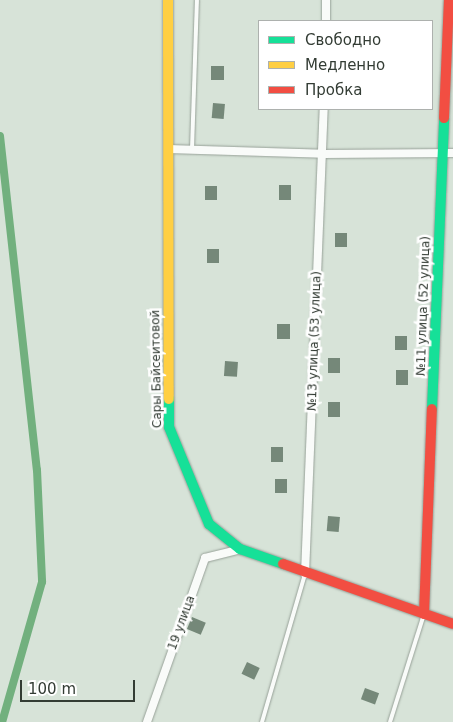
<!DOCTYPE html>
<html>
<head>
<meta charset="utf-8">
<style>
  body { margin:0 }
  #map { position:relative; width:453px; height:722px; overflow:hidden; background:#d7e3d8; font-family:"DejaVu Sans",sans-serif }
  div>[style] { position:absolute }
  .canal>* { height:8px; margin:-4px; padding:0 4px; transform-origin:4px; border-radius:4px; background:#72b07e }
  .building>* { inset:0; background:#758879; transform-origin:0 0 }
  .roads { filter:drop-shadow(0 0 1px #97a198) drop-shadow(0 0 1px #97a198) }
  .lane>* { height:4px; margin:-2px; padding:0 2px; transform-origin:2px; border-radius:2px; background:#f9fbf9 }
  .street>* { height:8px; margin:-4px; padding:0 4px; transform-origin:4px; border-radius:4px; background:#f9fbf9 }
  .fast>* { height:10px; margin:-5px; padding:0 5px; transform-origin:5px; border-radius:5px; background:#16e098 }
  .slow>* { height:10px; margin:-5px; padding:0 5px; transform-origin:5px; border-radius:5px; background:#ffcf43 }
  .jam>* { height:10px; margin:-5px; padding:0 5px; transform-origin:5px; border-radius:5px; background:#f24e42 }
  span { translate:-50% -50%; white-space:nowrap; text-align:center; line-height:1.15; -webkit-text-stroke:5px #fff; paint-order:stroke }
  .street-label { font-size:12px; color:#333c34 }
  .legend { position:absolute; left:258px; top:20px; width:175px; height:90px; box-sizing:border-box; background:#fff; border:1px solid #adb1ae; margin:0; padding:6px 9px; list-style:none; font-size:15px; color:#333c34 }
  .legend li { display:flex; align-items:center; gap:10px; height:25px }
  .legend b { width:25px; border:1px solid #adb1ae }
  .scale { position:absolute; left:20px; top:680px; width:115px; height:22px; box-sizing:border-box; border:2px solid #333c34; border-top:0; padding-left:6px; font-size:15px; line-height:18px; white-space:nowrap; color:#333c34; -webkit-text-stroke:4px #fff; paint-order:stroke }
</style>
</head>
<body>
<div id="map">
  <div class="canal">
    <i style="left:0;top:136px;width:336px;rotate:83.7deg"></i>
    <i style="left:37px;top:470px;width:112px;rotate:87.4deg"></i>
    <i style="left:42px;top:582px;width:146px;rotate:105.9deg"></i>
  </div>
  <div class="building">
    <i style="left:211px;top:66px;width:13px;height:14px"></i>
    <i style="left:213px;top:103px;width:12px;height:15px;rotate:5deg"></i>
    <i style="left:279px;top:185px;width:12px;height:15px"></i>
    <i style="left:205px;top:186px;width:12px;height:14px"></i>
    <i style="left:335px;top:233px;width:12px;height:14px"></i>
    <i style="left:207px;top:249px;width:12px;height:14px"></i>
    <i style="left:277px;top:324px;width:13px;height:15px"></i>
    <i style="left:395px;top:336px;width:12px;height:14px"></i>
    <i style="left:328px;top:358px;width:12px;height:15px"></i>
    <i style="left:225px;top:361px;width:13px;height:15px;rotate:4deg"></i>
    <i style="left:396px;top:370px;width:12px;height:15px"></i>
    <i style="left:328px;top:402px;width:12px;height:15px"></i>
    <i style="left:271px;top:447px;width:12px;height:15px"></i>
    <i style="left:275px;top:479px;width:12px;height:14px"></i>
    <i style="left:328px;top:516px;width:12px;height:15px;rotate:5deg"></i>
    <i style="left:192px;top:617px;width:15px;height:13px;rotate:23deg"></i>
    <i style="left:247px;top:662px;width:14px;height:13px;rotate:25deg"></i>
    <i style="left:365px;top:688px;width:15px;height:12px;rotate:20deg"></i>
  </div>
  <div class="roads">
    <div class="lane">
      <i style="left:192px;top:149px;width:149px;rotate:-88.1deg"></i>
      <i style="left:262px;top:722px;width:154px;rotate:-73.8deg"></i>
      <i style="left:390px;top:722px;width:113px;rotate:-72.5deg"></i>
    </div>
    <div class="street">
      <i style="left:326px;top:21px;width:21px;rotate:-90deg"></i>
      <i style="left:168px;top:149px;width:155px;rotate:1.8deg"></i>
      <i style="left:323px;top:154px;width:130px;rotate:-0.4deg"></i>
      <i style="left:305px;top:574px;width:465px;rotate:-87.7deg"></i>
      <i style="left:147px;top:722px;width:174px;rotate:-70.5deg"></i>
      <i style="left:205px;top:558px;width:36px;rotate:-14deg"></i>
    </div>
    <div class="fast">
      <i style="left:169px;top:399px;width:28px;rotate:90deg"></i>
      <i style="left:169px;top:427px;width:105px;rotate:67.6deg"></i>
      <i style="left:209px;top:524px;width:40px;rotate:39deg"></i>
      <i style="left:240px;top:549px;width:46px;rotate:19.2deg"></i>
      <i style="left:432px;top:409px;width:291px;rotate:-87.6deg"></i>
    </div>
    <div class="slow">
      <i style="left:168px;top:0;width:399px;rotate:89.9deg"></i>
    </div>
    <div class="jam">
      <i style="left:444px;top:118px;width:118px;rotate:-87.6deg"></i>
      <i style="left:283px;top:564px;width:180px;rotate:19.4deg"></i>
      <i style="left:424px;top:614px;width:205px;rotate:-87.8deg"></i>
    </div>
  </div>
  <div class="street-label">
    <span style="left:424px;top:306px;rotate:-88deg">№11 улица (52 улица)</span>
    <span style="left:315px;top:341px;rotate:-88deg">№13 улица (53 улица)</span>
    <span style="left:157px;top:369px;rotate:-91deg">Сары Байсеитовой</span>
    <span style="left:182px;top:623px;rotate:-70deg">19 улица</span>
  </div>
  <ul class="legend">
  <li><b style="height:6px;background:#16e098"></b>Свободно</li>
  <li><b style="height:6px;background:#ffcf43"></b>Медленно</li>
  <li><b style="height:6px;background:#f24e42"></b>Пробка</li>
  </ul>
  <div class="scale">100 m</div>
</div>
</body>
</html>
